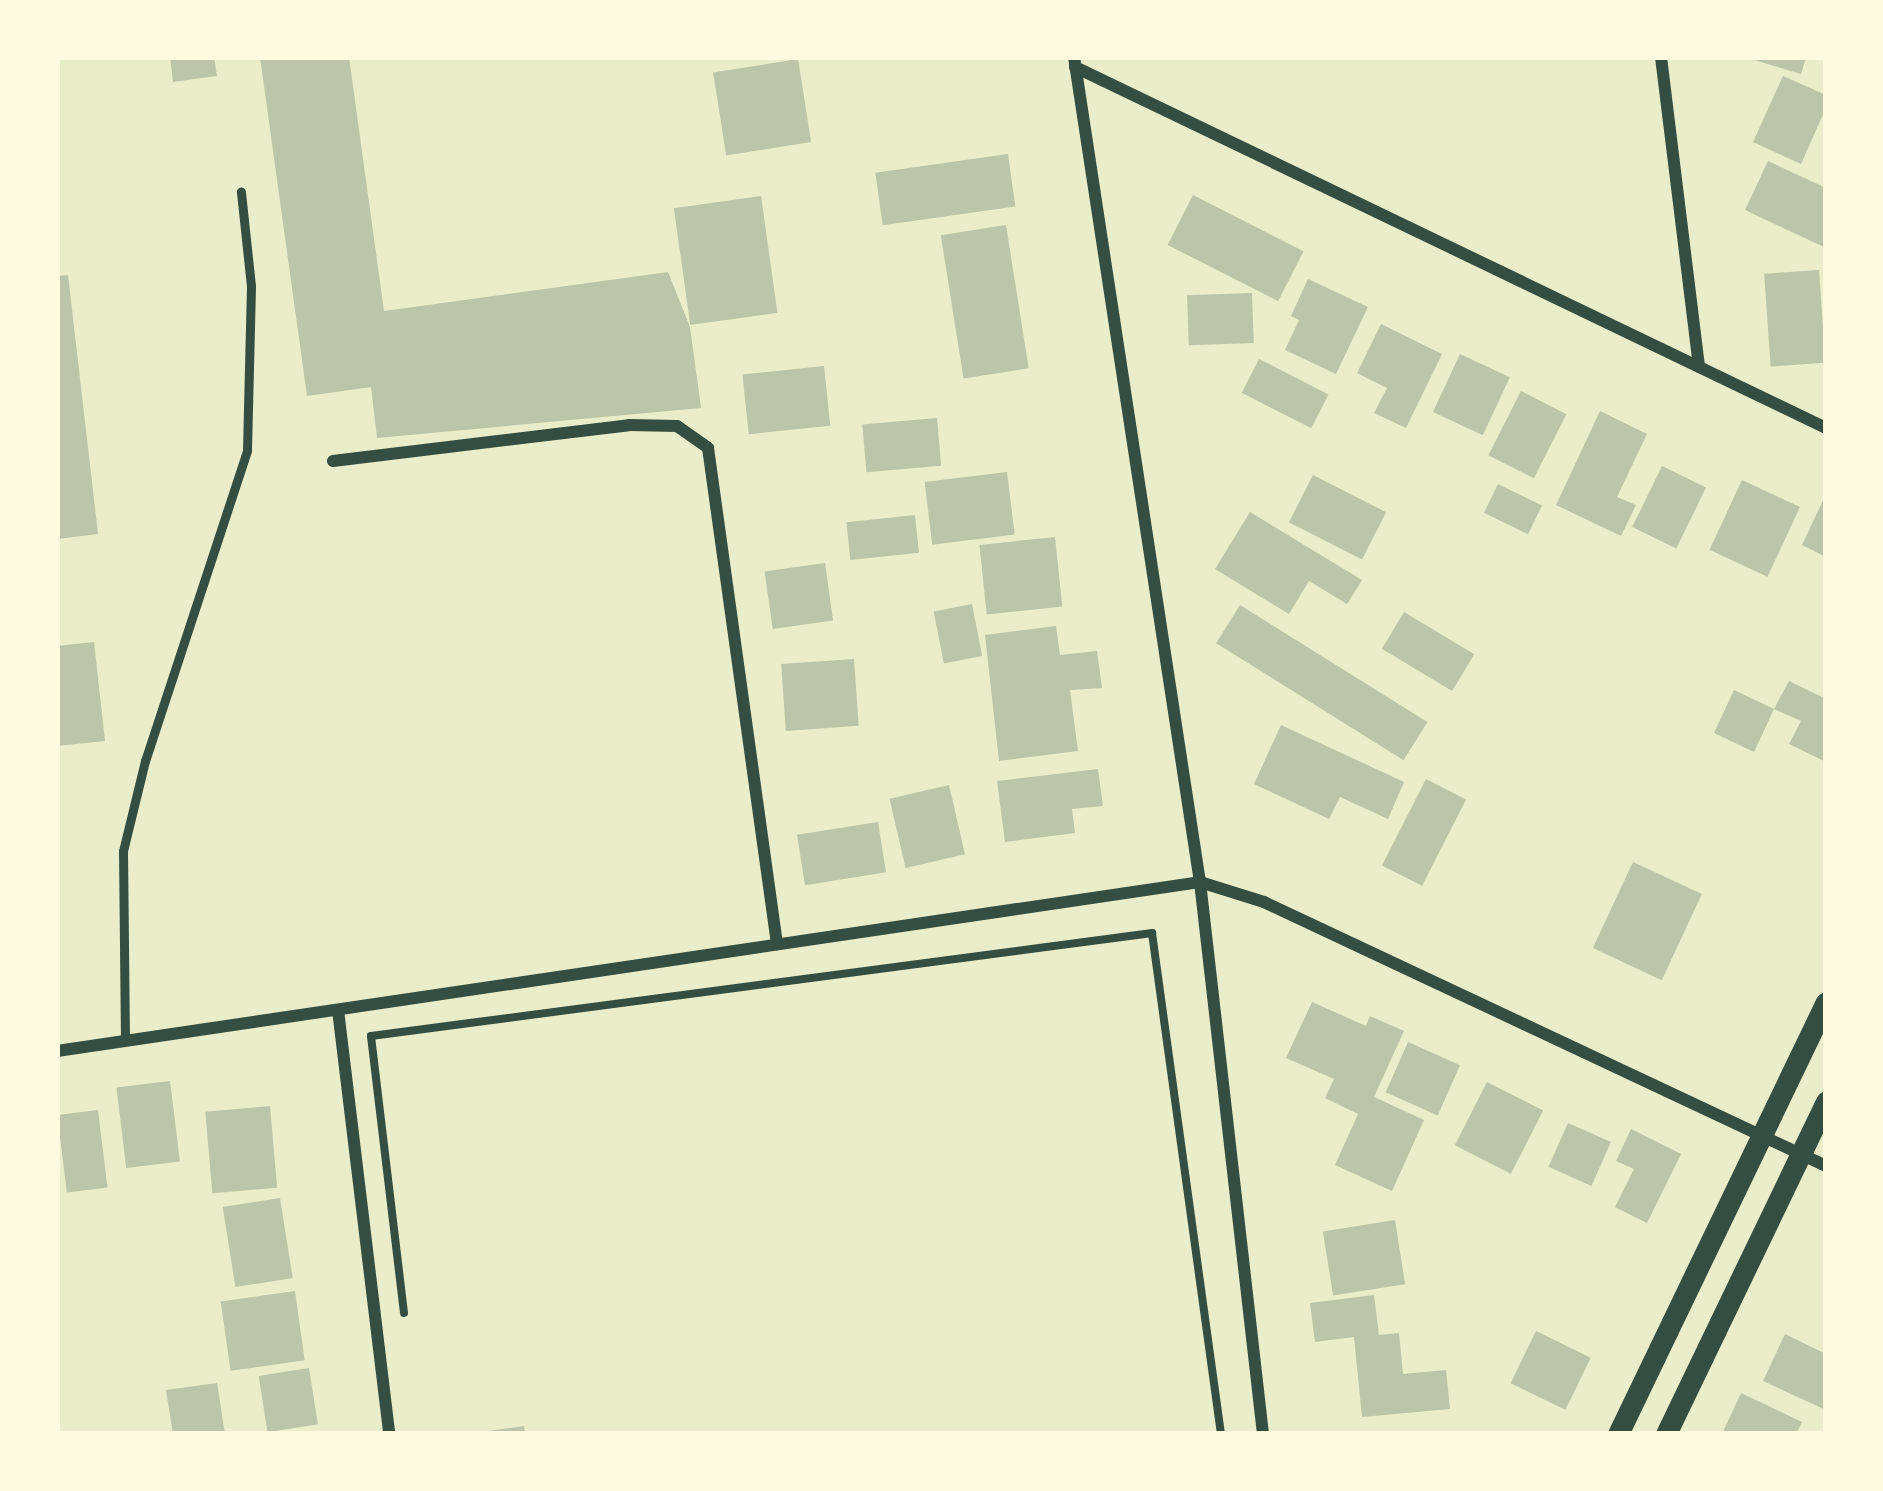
<!DOCTYPE html>
<html>
<head>
<meta charset="utf-8">
<style>
  body { margin:0 }
  #map { position:relative; width:1883px; height:1491px; overflow:hidden; background:#e9edc9; font-family:"Nunito Sans",sans-serif }
  div>[style] { position:absolute }
  .building>* { inset:0; background:#bcc5a7; transform-origin:0 0 }
  .path>* { height:8px; margin:-4px; padding:0 4px; transform-origin:4px; border-radius:4px; background:#344e41 }
  .service>* { height:9px; margin:-4.5px; padding:0 4.5px; transform-origin:4.5px; border-radius:4.5px; background:#344e41 }
  .minor>* { height:12px; margin:-6px; padding:0 6px; transform-origin:6px; border-radius:6px; background:#344e41 }
  .tertiary>* { height:21px; margin:-10.5px; padding:0 10.5px; transform-origin:10.5px; border-radius:10.5px; background:#344e41 }
  span { translate:-50% -50%; white-space:nowrap; text-align:center; line-height:1.15; -webkit-text-stroke:12px #fefae0; paint-order:stroke }
  .frame { position:absolute; inset:0; border:60px solid #fefae0; pointer-events:none }
</style>
</head>
<body>
<div id="map">
  <div class="building">
    <i style="clip-path:polygon(170px 57px,214px 57px,217px 76px,173px 82px)"></i>
    <i style="clip-path:polygon(260px 57px,349px 57px,384px 311px,668px 272px,690px 327px,701px 408px,377px 438px,371px 387px,307px 396px)"></i>
    <i style="clip-path:polygon(1744px 57px,1806px 57px,1801px 74px)"></i>
    <i style="left:798px;top:59px;width:84px;height:86px;rotate:81deg"></i>
    <i style="clip-path:polygon(1783px 76px,1826px 95px,1826px 108px,1801px 164px,1753px 142px)"></i>
    <i style="left:1008px;top:154px;width:53px;height:134px;rotate:82deg"></i>
    <i style="clip-path:polygon(1768px 161px,1826px 188px,1826px 248px,1745px 210px)"></i>
    <i style="left:1193px;top:195px;width:124px;height:56px;rotate:27deg"></i>
    <i style="left:761px;top:196px;width:118px;height:88px;rotate:82deg"></i>
    <i style="left:1006px;top:225px;width:145px;height:66px;rotate:81deg"></i>
    <i style="left:1819px;top:270px;width:93px;height:55px;rotate:86deg"></i>
    <i style="clip-path:polygon(68px 275px,98px 534px,57px 539px,57px 276px)"></i>
    <i style="clip-path:polygon(1308px 279px,1368px 307px,1336px 374px,1285px 350px,1299px 320px,1291px 316px)"></i>
    <i style="left:1252px;top:293px;width:50px;height:65px;rotate:88deg"></i>
    <i style="clip-path:polygon(1381px 324px,1442px 354px,1406px 428px,1374px 413px,1387px 388px,1357px 373px)"></i>
    <i style="left:1460px;top:354px;width:55px;height:64px;rotate:25deg"></i>
    <i style="left:1259px;top:359px;width:78px;height:38px;rotate:27deg"></i>
    <i style="left:824px;top:366px;width:60px;height:82px;rotate:84deg"></i>
    <i style="left:1521px;top:391px;width:51px;height:72px;rotate:27deg"></i>
    <i style="clip-path:polygon(1600px 411px,1647px 434px,1617px 497px,1636px 505px,1621px 536px,1556px 505px)"></i>
    <i style="left:937px;top:418px;width:48px;height:75px;rotate:85deg"></i>
    <i style="left:1662px;top:466px;width:49px;height:68px;rotate:26deg"></i>
    <i style="left:1007px;top:472px;width:63px;height:83px;rotate:83deg"></i>
    <i style="left:1313px;top:475px;width:82px;height:53px;rotate:27deg"></i>
    <i style="left:1742px;top:480px;width:64px;height:77px;rotate:25deg"></i>
    <i style="left:1498px;top:484px;width:49px;height:32px;rotate:26deg"></i>
    <i style="clip-path:polygon(1826px 494px,1826px 557px,1802px 545px)"></i>
    <i style="clip-path:polygon(1250px 512px,1362px 580px,1347px 604px,1309px 581px,1289px 614px,1215px 569px)"></i>
    <i style="left:915px;top:515px;width:38px;height:69px;rotate:84deg"></i>
    <i style="left:1055px;top:537px;width:70px;height:76px;rotate:84deg"></i>
    <i style="left:825px;top:563px;width:58px;height:61px;rotate:82deg"></i>
    <i style="left:972px;top:604px;width:53px;height:39px;rotate:79deg"></i>
    <i style="left:1240px;top:605px;width:221px;height:45px;rotate:32deg"></i>
    <i style="left:1404px;top:612px;width:82px;height:43px;rotate:31deg"></i>
    <i style="clip-path:polygon(1056px 626px,1060px 655px,1097px 651px,1102px 688px,1070px 690px,1078px 751px,999px 761px,985px 635px)"></i>
    <i style="clip-path:polygon(94px 642px,105px 741px,57px 746px,57px 646px)"></i>
    <i style="left:854px;top:659px;width:67px;height:73px;rotate:86deg"></i>
    <i style="clip-path:polygon(1789px 681px,1826px 699px,1826px 762px,1789px 744px,1801px 721px,1774px 709px,1754px 752px,1714px 733px,1734px 690px,1774px 709px)"></i>
    <i style="clip-path:polygon(1281px 725px,1404px 782px,1388px 819px,1340px 797px,1329px 819px,1254px 784px)"></i>
    <i style="clip-path:polygon(1098px 769px,1103px 806px,1072px 809px,1075px 833px,1005px 842px,997px 781px)"></i>
    <i style="left:1426px;top:779px;width:45px;height:97px;rotate:27deg"></i>
    <i style="left:949px;top:785px;width:71px;height:61px;rotate:77deg"></i>
    <i style="left:878px;top:822px;width:51px;height:82px;rotate:81deg"></i>
    <i style="left:1633px;top:862px;width:76px;height:95px;rotate:25deg"></i>
    <i style="clip-path:polygon(1312px 1002px,1366px 1026px,1370px 1016px,1404px 1031px,1374px 1097px,1424px 1120px,1392px 1191px,1335px 1165px,1358px 1114px,1325px 1098px,1334px 1079px,1286px 1058px)"></i>
    <i style="left:1408px;top:1042px;width:57px;height:55px;rotate:24deg"></i>
    <i style="left:170px;top:1081px;width:81px;height:54px;rotate:83deg"></i>
    <i style="left:1487px;top:1082px;width:63px;height:71px;rotate:27deg"></i>
    <i style="left:270px;top:1106px;width:82px;height:65px;rotate:85deg"></i>
    <i style="left:98px;top:1110px;width:78px;height:41px;rotate:83deg"></i>
    <i style="left:1568px;top:1123px;width:47px;height:48px;rotate:24deg"></i>
    <i style="clip-path:polygon(1631px 1129px,1681px 1154px,1647px 1223px,1615px 1207px,1634px 1169px,1616px 1161px)"></i>
    <i style="left:280px;top:1198px;width:81px;height:58px;rotate:81deg"></i>
    <i style="left:1395px;top:1220px;width:65px;height:73px;rotate:81deg"></i>
    <i style="left:295px;top:1291px;width:70px;height:75px;rotate:82deg"></i>
    <i style="clip-path:polygon(1374px 1295px,1379px 1335px,1399px 1333px,1403px 1374px,1446px 1370px,1450px 1409px,1362px 1417px,1354px 1337px,1315px 1342px,1310px 1303px)"></i>
    <i style="left:1536px;top:1331px;width:61px;height:58px;rotate:26deg"></i>
    <i style="clip-path:polygon(1785px 1334px,1826px 1354px,1826px 1410px,1763px 1381px)"></i>
    <i style="left:309px;top:1368px;width:57px;height:51px;rotate:81deg"></i>
    <i style="clip-path:polygon(217px 1383px,225px 1434px,173px 1434px,166px 1390px)"></i>
    <i style="clip-path:polygon(1741px 1393px,1802px 1422px,1796px 1434px,1722px 1434px)"></i>
    <i style="clip-path:polygon(524px 1426px,525px 1434px,487px 1434px,487px 1431px)"></i>
  </div>
  <div class="path">
    <i style="left:404px;top:1313px;width:279px;rotate:-96.8deg"></i>
    <i style="left:371px;top:1036px;width:788px;rotate:-7.51deg"></i>
    <i style="left:1152px;top:933px;width:506px;rotate:82.16deg"></i>
  </div>
  <div class="service">
    <i style="left:125px;top:1041px;width:190px;rotate:-90.6deg"></i>
    <i style="left:123px;top:851px;width:93px;rotate:-76.3deg"></i>
    <i style="left:145px;top:761px;width:327px;rotate:-71.8deg"></i>
    <i style="left:247px;top:450px;width:164px;rotate:-88.6deg"></i>
    <i style="left:251px;top:286px;width:95px;rotate:-96.1deg"></i>
  </div>
  <div class="minor">
    <i style="left:1074px;top:57px;width:835px;rotate:81.32deg"></i>
    <i style="left:1200px;top:882px;width:556px;rotate:83.49deg"></i>
    <i style="left:1661px;top:57px;width:312px;rotate:83deg"></i>
    <i style="left:1075px;top:67px;width:833px;rotate:25.67deg"></i>
    <i style="left:333px;top:461px;width:298px;rotate:-6.9deg"></i>
    <i style="left:629px;top:425px;width:48px;rotate:1.2deg"></i>
    <i style="left:677px;top:426px;width:38px;rotate:35deg"></i>
    <i style="left:708px;top:448px;width:501px;rotate:82.08deg"></i>
    <i style="left:338px;top:1010px;width:427px;rotate:83.1deg"></i>
    <i style="left:57px;top:1051px;width:1155px;rotate:-8.41deg"></i>
    <i style="left:1200px;top:882px;width:67px;rotate:17.4deg"></i>
    <i style="left:1264px;top:902px;width:621px;rotate:25.16deg"></i>
  </div>
  <div class="tertiary">
    <i style="left:1618px;top:1434px;width:479px;rotate:-64.3deg"></i>
    <i style="left:1666px;top:1434px;width:369px;rotate:-64.3deg"></i>
  </div>
  <div class="frame"></div>
</div>
</body>
</html>
